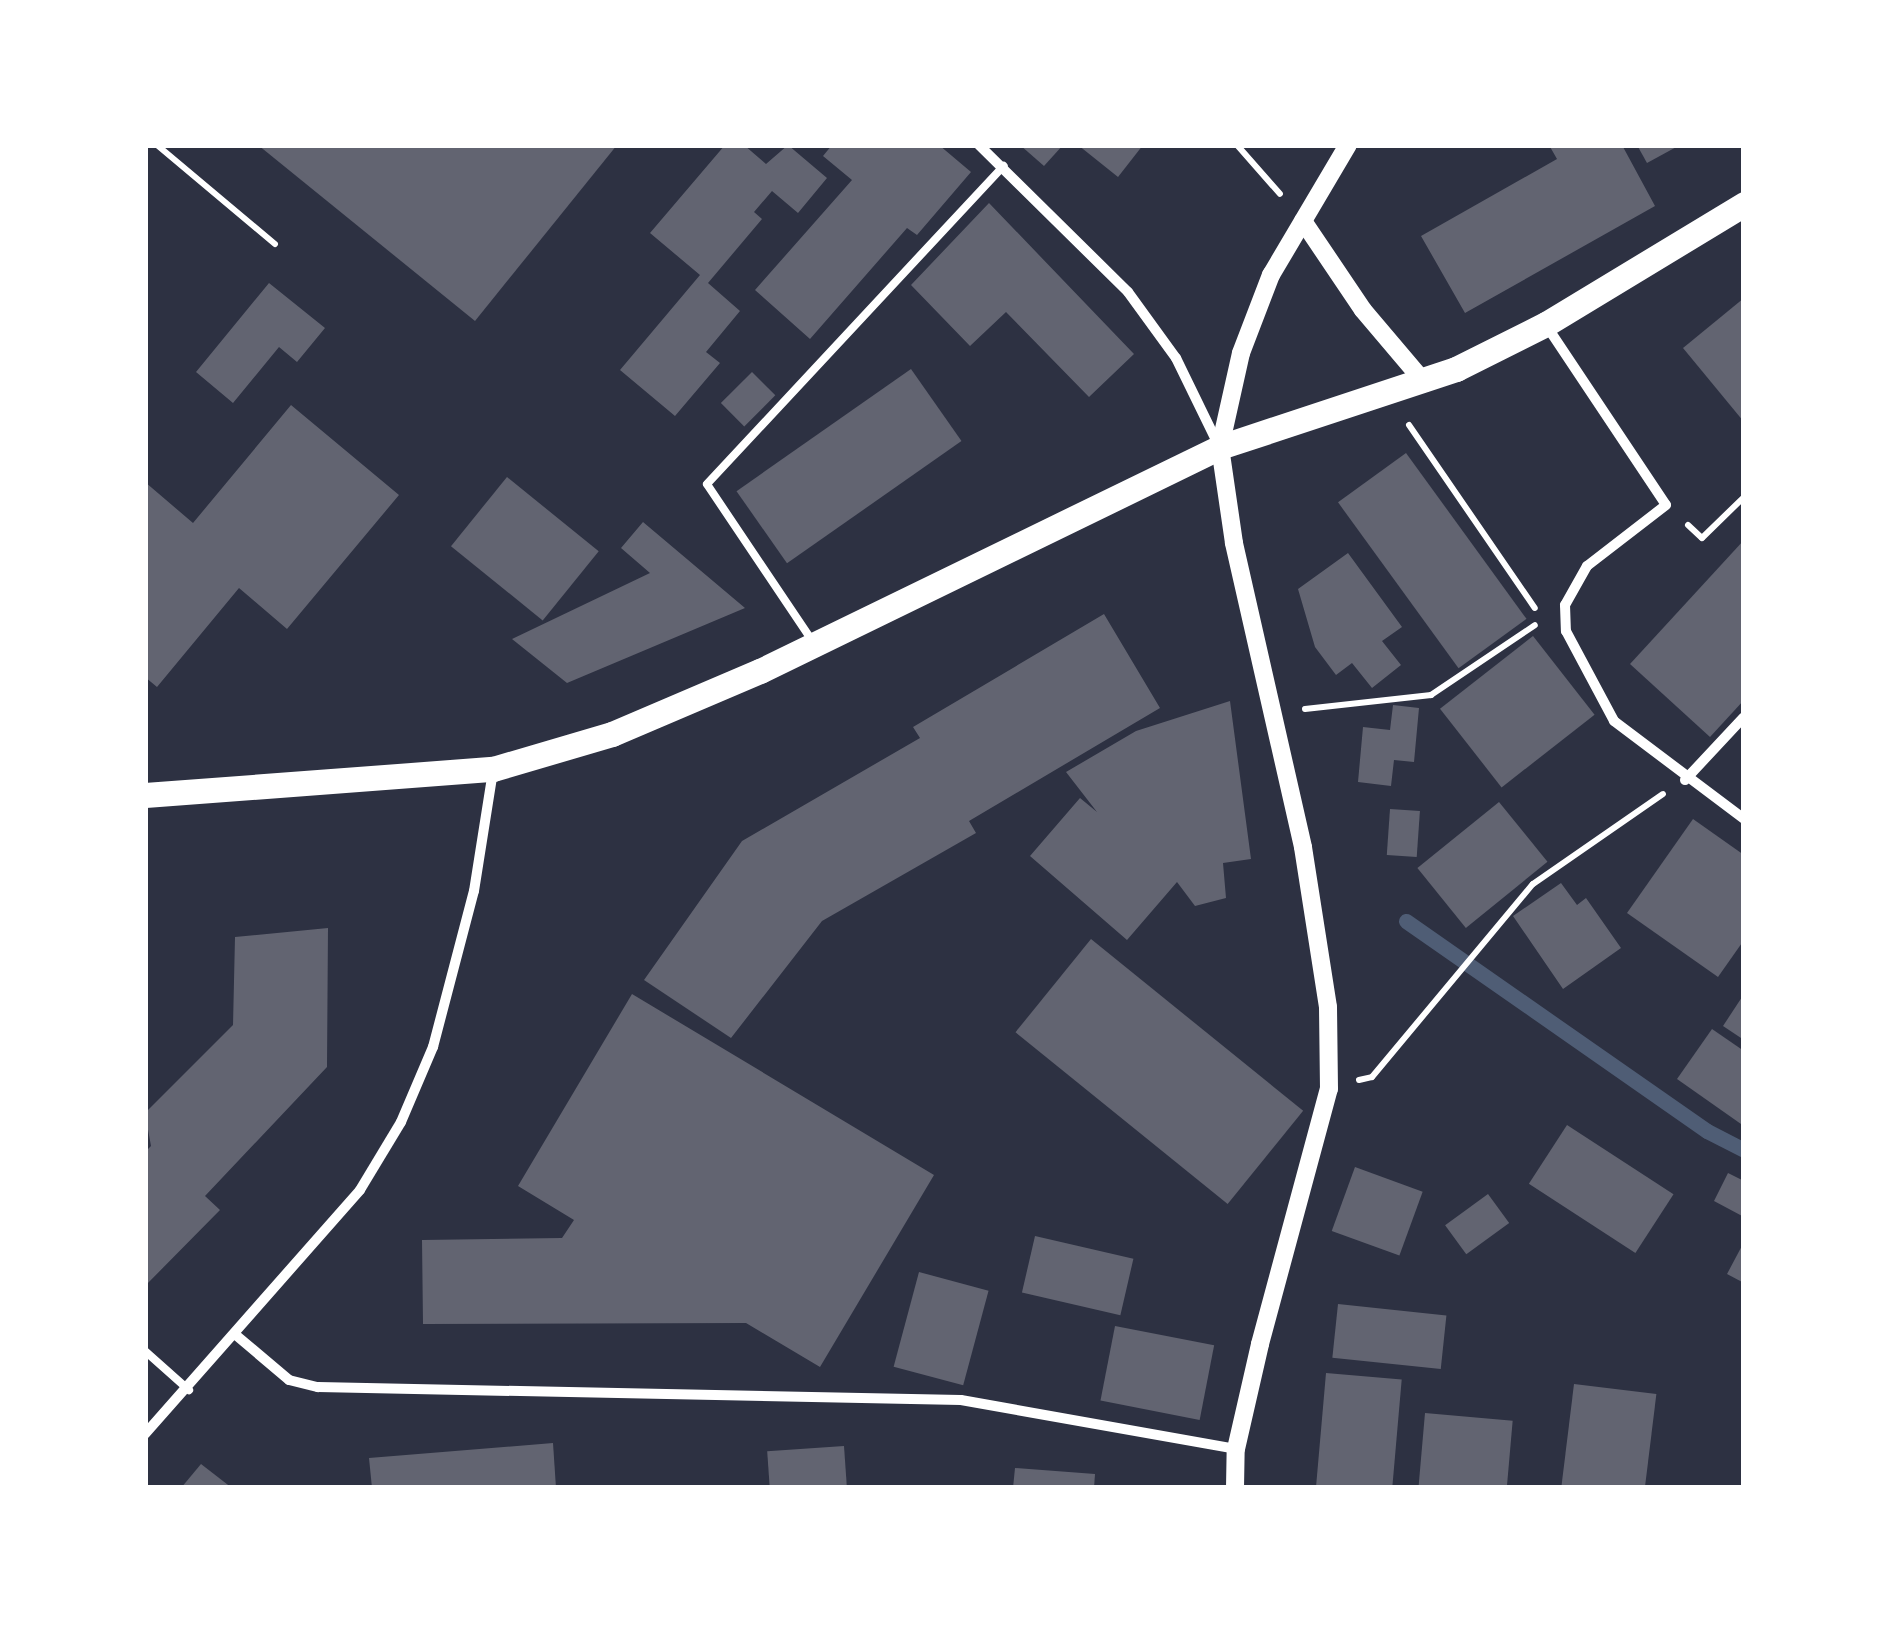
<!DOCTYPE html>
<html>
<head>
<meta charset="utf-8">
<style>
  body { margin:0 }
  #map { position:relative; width:1889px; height:1633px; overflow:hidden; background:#2d3142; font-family:"Public Sans",sans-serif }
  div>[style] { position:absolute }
  .stream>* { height:15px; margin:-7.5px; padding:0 7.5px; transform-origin:7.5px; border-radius:7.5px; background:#4f5d75 }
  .building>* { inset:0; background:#626471; transform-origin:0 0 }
  .path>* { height:6px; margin:-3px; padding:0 3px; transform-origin:3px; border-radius:3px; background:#fff }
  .service>* { height:8px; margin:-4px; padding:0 4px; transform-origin:4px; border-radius:4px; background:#fff }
  .minor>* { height:10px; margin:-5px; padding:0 5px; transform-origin:5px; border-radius:5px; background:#fff }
  .tertiary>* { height:18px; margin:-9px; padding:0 9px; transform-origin:9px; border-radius:9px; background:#fff }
  .primary>* { height:25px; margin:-12.5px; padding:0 12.5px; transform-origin:12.5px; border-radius:12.5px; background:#fff }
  span { translate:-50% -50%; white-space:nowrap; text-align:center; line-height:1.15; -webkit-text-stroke:8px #fff; paint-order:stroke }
  .frame { position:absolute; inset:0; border:148px solid #fff; pointer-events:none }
</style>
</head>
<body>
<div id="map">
  <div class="stream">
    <i style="left:1406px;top:921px;width:367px;rotate:34.9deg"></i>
    <i style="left:1707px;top:1131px;width:42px;rotate:27.2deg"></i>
  </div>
  <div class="building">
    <i style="clip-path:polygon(258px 145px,617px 145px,475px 321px)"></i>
    <i style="clip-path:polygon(725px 145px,744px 145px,766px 164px,788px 145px,827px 178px,798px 213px,772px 191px,754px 212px,762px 219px,708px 283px,740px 311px,706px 352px,720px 363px,675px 416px,620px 370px,700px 275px,650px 233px)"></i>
    <i style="clip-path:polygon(832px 145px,939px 145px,971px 172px,917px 235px,907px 228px,810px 339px,755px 290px,852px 180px,823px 156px)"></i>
    <i style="clip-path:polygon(1020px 145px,1063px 145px,1044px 166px)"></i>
    <i style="clip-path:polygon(1078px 145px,1143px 145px,1118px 177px)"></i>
    <i style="clip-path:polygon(1549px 145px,1622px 145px,1655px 206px,1465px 313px,1421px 236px,1557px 159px)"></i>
    <i style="clip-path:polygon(1637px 145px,1680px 145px,1647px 163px)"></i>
    <i style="clip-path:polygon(989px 203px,1134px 354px,1089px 397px,1006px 312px,970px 346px,911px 285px)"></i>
    <i style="clip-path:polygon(269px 283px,325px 328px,297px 362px,279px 347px,233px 403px,196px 372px)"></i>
    <i style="clip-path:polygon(1744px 298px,1744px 422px,1683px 348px)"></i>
    <i style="left:911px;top:369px;width:88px;height:213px;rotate:55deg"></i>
    <i style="left:752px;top:372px;width:33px;height:44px;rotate:45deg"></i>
    <i style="clip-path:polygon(291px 405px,399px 495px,287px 629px,239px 588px,157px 687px,145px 677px,145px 482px,193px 523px)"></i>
    <i style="left:1406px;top:453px;width:205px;height:84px;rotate:54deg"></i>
    <i style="left:507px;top:477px;width:118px;height:89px;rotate:39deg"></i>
    <i style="clip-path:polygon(643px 522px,745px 608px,567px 683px,512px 639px,650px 573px,621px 548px)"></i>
    <i style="clip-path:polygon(1744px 540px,1744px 700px,1710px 737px,1630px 664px)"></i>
    <i style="clip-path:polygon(1348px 553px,1402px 627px,1382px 641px,1401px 665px,1372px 688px,1352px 663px,1336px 675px,1315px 647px,1298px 589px)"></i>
    <i style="clip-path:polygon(1104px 614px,1160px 708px,969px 821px,976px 833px,822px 921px,731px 1038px,644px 980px,742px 841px,920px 738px,913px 727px)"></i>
    <i style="left:1533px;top:636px;width:100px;height:118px;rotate:52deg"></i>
    <i style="clip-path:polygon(1230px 701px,1251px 859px,1223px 863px,1226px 898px,1195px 906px,1177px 882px,1127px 940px,1030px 856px,1080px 798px,1097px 812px,1066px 772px,1136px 731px)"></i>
    <i style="clip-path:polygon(1393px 705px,1419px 708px,1414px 762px,1394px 760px,1391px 786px,1358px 782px,1363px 727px,1390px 730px)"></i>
    <i style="left:1499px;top:802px;width:77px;height:105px;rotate:51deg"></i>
    <i style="left:1390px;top:809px;width:30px;height:46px;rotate:4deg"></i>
    <i style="clip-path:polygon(1693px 819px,1744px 855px,1744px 940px,1718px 977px,1627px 913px)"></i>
    <i style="clip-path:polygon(1561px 883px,1577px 905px,1586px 898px,1621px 948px,1563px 989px,1513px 916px)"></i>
    <i style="clip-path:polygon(328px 928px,327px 1067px,205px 1196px,220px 1210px,145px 1286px,145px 1152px,151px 1146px,145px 1113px,233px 1025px,235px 937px)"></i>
    <i style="left:1091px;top:939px;width:273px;height:120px;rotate:39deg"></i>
    <i style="clip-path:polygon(632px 994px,934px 1175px,820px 1367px,746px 1323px,423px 1324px,422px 1240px,562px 1238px,574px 1220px,518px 1186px)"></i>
    <i style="clip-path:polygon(1744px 994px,1744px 1040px,1723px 1026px)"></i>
    <i style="clip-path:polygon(1712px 1029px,1744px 1051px,1741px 1124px,1677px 1079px)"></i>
    <i style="left:1567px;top:1125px;width:127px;height:70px;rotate:33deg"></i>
    <i style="left:1355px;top:1167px;width:72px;height:68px;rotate:20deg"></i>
    <i style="clip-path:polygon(1728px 1173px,1744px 1181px,1744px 1217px,1714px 1201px)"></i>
    <i style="left:1488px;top:1194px;width:36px;height:53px;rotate:54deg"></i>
    <i style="left:1035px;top:1236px;width:101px;height:58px;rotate:13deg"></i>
    <i style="clip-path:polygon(1744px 1242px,1744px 1283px,1727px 1274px)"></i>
    <i style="left:919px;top:1272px;width:72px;height:98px;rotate:15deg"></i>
    <i style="left:1338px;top:1304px;width:109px;height:54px;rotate:6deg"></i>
    <i style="left:1115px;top:1326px;width:101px;height:76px;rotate:11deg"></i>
    <i style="left:1326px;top:1373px;width:76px;height:115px;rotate:5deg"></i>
    <i style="left:1574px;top:1384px;width:83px;height:105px;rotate:7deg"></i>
    <i style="left:1425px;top:1413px;width:88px;height:75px;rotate:5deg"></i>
    <i style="clip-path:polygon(553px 1443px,556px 1488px,372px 1488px,369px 1458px)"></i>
    <i style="left:844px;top:1446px;width:42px;height:77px;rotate:86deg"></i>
    <i style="clip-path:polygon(201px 1464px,232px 1488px,181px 1488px)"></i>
    <i style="clip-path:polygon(1015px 1468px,1095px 1474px,1094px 1488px,1013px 1488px)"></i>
  </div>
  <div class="path">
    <i style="left:157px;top:145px;width:154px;rotate:40deg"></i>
    <i style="left:1237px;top:145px;width:65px;rotate:48.7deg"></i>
    <i style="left:1409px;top:425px;width:222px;rotate:55.5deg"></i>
    <i style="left:1688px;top:525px;width:19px;rotate:43deg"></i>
    <i style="left:1702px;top:538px;width:59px;rotate:-44.3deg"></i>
    <i style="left:1305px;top:709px;width:127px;rotate:-6.3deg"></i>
    <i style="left:1431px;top:695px;width:125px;rotate:-33.9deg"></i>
    <i style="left:1359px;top:1080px;width:13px;rotate:-13deg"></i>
    <i style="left:1372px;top:1077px;width:251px;rotate:-50.2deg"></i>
    <i style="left:1533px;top:884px;width:158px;rotate:-34.7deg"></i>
  </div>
  <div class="service">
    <i style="left:813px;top:642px;width:190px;rotate:-123.9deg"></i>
    <i style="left:707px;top:484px;width:435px;rotate:-47deg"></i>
    <i style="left:145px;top:1351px;width:59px;rotate:41.6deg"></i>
  </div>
  <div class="minor">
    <i style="left:979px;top:145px;width:209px;rotate:44.6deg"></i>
    <i style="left:1128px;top:292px;width:82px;rotate:54deg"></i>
    <i style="left:1176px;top:358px;width:98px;rotate:64deg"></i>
    <i style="left:1546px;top:325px;width:216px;rotate:56.3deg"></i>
    <i style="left:1666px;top:505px;width:100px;rotate:142.3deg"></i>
    <i style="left:1587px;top:566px;width:45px;rotate:119.4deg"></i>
    <i style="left:1565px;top:605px;width:26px;rotate:88deg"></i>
    <i style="left:1566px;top:631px;width:102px;rotate:61.9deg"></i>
    <i style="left:1614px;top:721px;width:163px;rotate:37deg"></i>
    <i style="left:1685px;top:780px;width:86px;rotate:-46.9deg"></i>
    <i style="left:237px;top:1336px;width:68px;rotate:40.2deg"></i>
    <i style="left:289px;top:1380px;width:30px;rotate:14deg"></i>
    <i style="left:318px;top:1387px;width:643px;rotate:1.16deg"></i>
    <i style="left:961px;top:1400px;width:279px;rotate:10.1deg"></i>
    <i style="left:145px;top:1434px;width:325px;rotate:-48.6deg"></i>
    <i style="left:360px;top:1190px;width:79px;rotate:-58.9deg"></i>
    <i style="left:401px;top:1122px;width:82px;rotate:-66.9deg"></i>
    <i style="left:433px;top:1047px;width:161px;rotate:-75.3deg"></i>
    <i style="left:474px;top:891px;width:121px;rotate:-81deg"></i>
  </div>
  <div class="tertiary">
    <i style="left:1303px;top:221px;width:107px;rotate:56deg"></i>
    <i style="left:1363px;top:310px;width:96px;rotate:49.7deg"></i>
    <i style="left:1235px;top:1488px;width:39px;rotate:-89deg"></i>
    <i style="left:1236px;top:1449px;width:108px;rotate:-77.1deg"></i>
    <i style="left:1260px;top:1344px;width:264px;rotate:-74.9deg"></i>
    <i style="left:1329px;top:1089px;width:82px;rotate:-90.7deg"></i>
    <i style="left:1328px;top:1007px;width:162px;rotate:-98.9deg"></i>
    <i style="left:1303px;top:847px;width:312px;rotate:-102.8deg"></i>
    <i style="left:1234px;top:543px;width:97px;rotate:-98.3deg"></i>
    <i style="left:1220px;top:447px;width:96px;rotate:-77.4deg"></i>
    <i style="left:1241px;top:353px;width:84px;rotate:-69deg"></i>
    <i style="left:1271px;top:275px;width:151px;rotate:-59.4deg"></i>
  </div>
  <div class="primary">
    <i style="left:145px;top:795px;width:349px;rotate:-4.3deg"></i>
    <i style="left:493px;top:769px;width:124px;rotate:-16.4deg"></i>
    <i style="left:612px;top:734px;width:161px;rotate:-23.1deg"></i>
    <i style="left:760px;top:671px;width:512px;rotate:-25.96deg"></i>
    <i style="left:1220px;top:447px;width:249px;rotate:-18.3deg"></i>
    <i style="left:1456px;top:369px;width:101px;rotate:-26.6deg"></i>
    <i style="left:1546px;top:324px;width:232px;rotate:-31.2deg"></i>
  </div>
  <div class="frame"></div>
</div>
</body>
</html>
